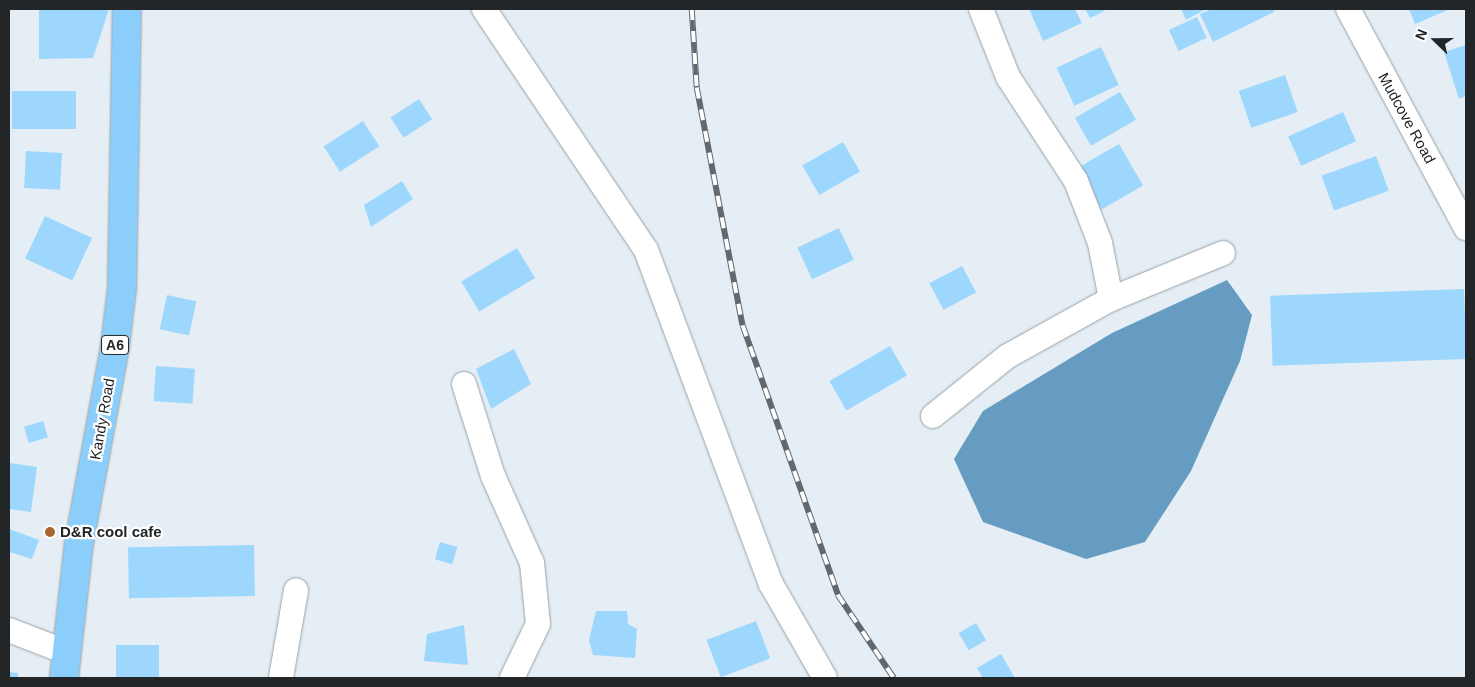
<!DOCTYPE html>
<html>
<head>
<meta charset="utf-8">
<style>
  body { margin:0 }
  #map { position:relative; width:1475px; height:687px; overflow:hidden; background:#e4eef4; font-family:Arial,sans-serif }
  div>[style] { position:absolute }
  .water>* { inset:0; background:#669cc1 }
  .building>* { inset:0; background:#9ed7fe; transform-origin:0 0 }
  .roads { filter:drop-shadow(0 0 1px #98a1a7) drop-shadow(0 0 1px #98a1a7) }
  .minor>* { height:24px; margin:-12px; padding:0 12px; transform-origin:12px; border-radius:12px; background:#fff }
  .highway>* { height:28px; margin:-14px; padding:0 14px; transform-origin:14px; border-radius:14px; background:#8ccefb }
  .rail>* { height:5.5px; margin-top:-2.75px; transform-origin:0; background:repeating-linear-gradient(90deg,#fff 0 11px,#62686c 0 22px); box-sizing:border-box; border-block:1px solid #62686c }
  .dots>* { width:14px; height:14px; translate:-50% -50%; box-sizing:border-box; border:2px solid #fff; border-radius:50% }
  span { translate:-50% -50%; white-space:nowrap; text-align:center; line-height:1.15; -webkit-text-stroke:4.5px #fff; paint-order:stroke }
  .shield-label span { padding:1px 4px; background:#fff; border:1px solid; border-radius:4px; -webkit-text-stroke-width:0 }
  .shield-label { font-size:14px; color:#222628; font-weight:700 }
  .street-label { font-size:15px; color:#222628 }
  .poi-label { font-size:15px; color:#222628; font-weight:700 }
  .left { translate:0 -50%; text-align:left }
  .frame { position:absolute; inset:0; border:10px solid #222628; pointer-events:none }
  .north { position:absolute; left:1410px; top:15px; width:50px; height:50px; -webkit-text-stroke:4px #fff; paint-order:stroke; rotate:292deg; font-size:14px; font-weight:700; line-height:20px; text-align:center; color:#222628 }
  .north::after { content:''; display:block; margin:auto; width:18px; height:22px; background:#222628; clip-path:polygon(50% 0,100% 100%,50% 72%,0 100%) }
</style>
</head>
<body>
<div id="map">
  <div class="water">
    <i style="clip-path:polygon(1227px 280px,1252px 315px,1240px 361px,1191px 471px,1145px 542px,1086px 559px,983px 522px,954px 459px,983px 411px,1112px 333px)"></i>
  </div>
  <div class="building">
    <i style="clip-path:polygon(39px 9px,109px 9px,93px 58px,39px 59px)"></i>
    <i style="clip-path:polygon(1029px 9px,1075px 9px,1082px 23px,1043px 41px)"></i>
    <i style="clip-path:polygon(1085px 9px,1108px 9px,1090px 18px)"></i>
    <i style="clip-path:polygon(1181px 9px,1206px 9px,1186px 20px)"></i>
    <i style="clip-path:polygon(1211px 9px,1273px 9px,1274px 12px,1213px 42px,1200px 14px)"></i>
    <i style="clip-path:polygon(1409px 9px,1450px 9px,1415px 24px)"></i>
    <i style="left:1197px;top:17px;width:23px;height:31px;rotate:65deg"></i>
    <i style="clip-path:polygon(1466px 45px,1466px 96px,1459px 99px,1444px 52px)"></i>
    <i style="left:1101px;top:47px;width:42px;height:49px;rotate:65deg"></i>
    <i style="left:1285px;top:75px;width:39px;height:49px;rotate:71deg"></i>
    <i style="left:76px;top:91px;width:38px;height:64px;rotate:90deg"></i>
    <i style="left:1120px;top:92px;width:32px;height:52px;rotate:60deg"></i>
    <i style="left:419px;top:99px;width:24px;height:34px;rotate:57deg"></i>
    <i style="left:1343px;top:112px;width:32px;height:60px;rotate:66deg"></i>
    <i style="left:363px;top:121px;width:30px;height:47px;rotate:57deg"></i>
    <i style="left:843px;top:142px;width:34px;height:47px;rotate:60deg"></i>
    <i style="left:1119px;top:144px;width:48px;height:48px;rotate:60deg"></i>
    <i style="left:26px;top:151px;width:36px;height:37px;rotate:3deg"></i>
    <i style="left:1376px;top:156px;width:37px;height:58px;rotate:70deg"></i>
    <i style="clip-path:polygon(402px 181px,413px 199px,371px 227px,364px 205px)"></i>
    <i style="left:45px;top:216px;width:52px;height:47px;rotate:25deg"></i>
    <i style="left:839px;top:228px;width:35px;height:46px;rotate:65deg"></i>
    <i style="left:517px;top:248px;width:35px;height:65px;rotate:59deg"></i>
    <i style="left:962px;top:266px;width:30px;height:37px;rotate:62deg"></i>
    <i style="left:1464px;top:289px;width:70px;height:194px;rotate:88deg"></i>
    <i style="left:167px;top:295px;width:30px;height:35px;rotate:12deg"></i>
    <i style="left:890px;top:346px;width:34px;height:70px;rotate:60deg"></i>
    <i style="clip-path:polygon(514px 349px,531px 384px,491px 409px,476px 369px)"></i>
    <i style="left:156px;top:366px;width:39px;height:35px;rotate:4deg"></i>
    <i style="left:43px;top:421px;width:17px;height:20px;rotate:73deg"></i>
    <i style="clip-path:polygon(10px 463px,37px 467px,31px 512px,9px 509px)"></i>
    <i style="clip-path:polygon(9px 529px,39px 540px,32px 559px,9px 552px)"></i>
    <i style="left:440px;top:542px;width:18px;height:18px;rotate:16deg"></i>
    <i style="left:254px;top:545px;width:51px;height:126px;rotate:89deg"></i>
    <i style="clip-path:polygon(596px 611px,627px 611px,628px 624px,637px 629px,635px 658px,593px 655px,589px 640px)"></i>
    <i style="left:756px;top:621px;width:40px;height:53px;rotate:69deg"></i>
    <i style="left:976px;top:623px;width:20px;height:20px;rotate:60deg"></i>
    <i style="clip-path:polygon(464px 625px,468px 665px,424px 661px,427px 634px)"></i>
    <i style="left:116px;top:645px;width:43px;height:33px"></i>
    <i style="clip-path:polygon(1001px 654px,1015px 678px,983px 678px,977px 668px)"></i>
    <i style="clip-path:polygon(9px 672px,18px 673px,18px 678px,9px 678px)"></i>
  </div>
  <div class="roads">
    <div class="minor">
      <i style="left:484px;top:9px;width:290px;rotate:56.1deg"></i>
      <i style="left:646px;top:250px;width:357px;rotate:69.5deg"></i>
      <i style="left:771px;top:584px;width:108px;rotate:60.1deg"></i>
      <i style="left:981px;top:9px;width:73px;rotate:68.3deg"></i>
      <i style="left:1008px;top:77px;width:124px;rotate:56.8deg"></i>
      <i style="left:1076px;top:181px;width:66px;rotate:68.8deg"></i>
      <i style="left:1100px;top:243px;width:57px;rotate:78.9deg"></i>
      <i style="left:1348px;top:9px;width:249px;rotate:61.7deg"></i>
      <i style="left:464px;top:384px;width:96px;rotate:72.5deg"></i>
      <i style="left:493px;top:476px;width:95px;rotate:65.9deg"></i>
      <i style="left:532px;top:563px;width:61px;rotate:84.4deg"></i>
      <i style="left:538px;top:624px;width:60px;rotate:115.7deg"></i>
      <i style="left:933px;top:416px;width:96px;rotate:-38.7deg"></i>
      <i style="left:1008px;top:356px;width:118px;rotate:-29deg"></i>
      <i style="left:1111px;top:299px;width:121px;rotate:-22.3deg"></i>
      <i style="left:9px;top:630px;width:61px;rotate:21.1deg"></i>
      <i style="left:281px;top:678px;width:89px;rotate:-80.3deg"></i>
    </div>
    <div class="highway">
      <i style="left:64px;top:678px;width:136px;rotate:-83.7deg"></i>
      <i style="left:79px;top:543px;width:200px;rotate:-79.6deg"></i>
      <i style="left:115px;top:346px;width:58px;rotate:-83.1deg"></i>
      <i style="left:122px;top:288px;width:279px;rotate:-89deg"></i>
    </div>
  </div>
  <div class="rail">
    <i style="left:692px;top:9px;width:79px;rotate:86.4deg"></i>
    <i style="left:697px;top:88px;width:242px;rotate:79.1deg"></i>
    <i style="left:743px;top:326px;width:285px;rotate:70.5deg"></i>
    <i style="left:838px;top:595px;width:100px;rotate:56deg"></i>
  </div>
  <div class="dots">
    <i style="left:50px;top:532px;background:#a6672f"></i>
  </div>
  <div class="shield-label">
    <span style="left:115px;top:345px">A6</span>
  </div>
  <div class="street-label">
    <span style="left:1407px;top:118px;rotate:61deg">Mudcove Road</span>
    <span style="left:102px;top:419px;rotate:-80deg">Kandy Road</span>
  </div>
  <div class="poi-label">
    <span class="left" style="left:60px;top:532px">D&amp;R cool cafe</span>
  </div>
  <div class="frame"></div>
  <div class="north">N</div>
</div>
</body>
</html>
